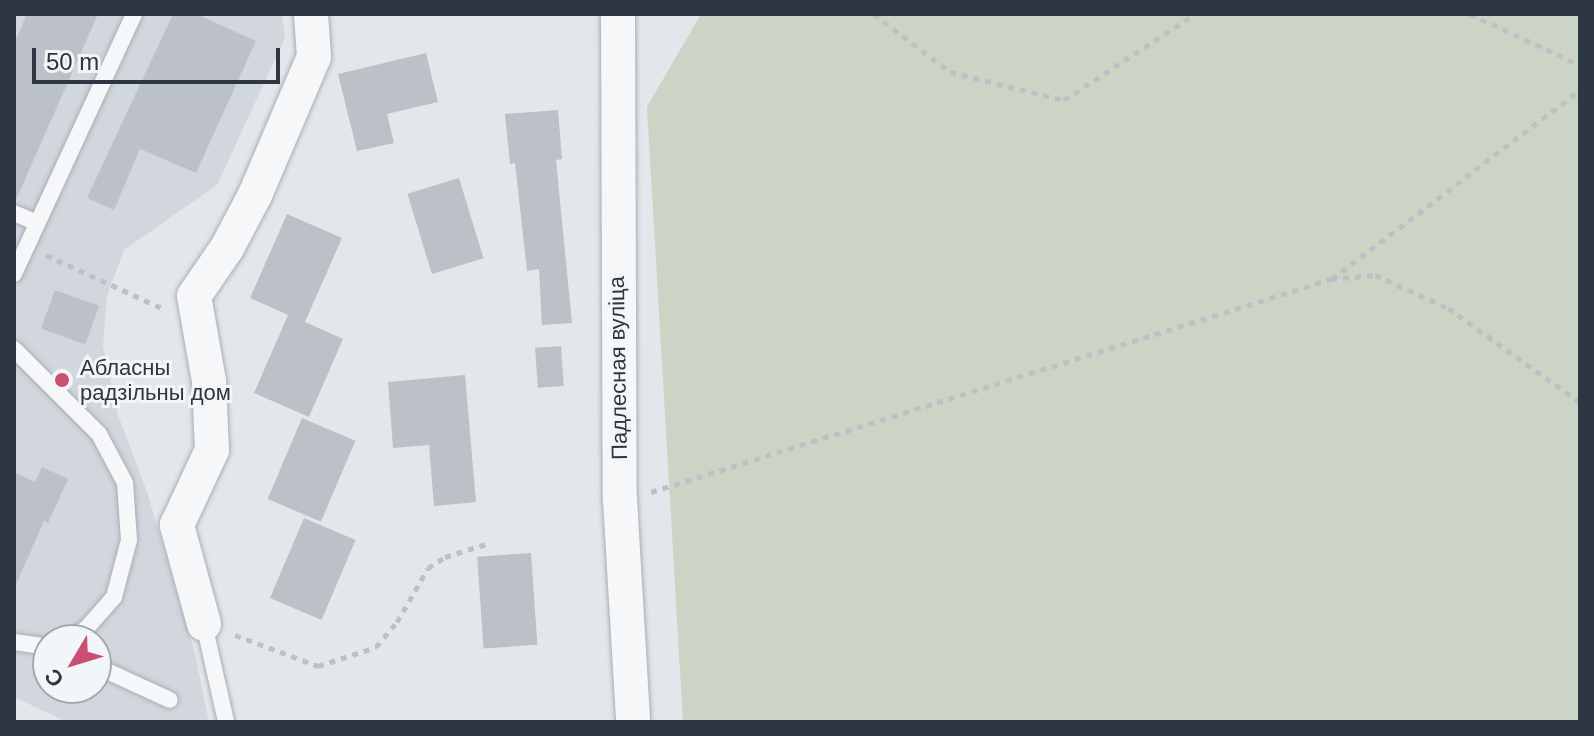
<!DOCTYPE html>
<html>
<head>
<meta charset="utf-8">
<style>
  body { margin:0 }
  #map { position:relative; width:1594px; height:736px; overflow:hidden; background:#e3e7eb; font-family:Helvetica,sans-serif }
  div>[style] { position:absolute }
  .built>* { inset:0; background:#d1d7dd }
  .green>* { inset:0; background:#cbd4c5 }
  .building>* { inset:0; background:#bbc1c7; transform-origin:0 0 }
  .path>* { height:5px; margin-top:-2.5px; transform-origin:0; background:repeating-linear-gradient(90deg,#bdc1c6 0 6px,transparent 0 12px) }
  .roads { filter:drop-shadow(0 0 2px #a8afb5) drop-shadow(0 0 2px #a8afb5) }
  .service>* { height:16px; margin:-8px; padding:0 8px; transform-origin:8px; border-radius:8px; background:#f6f7f9 }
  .minor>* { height:34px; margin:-17px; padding:0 17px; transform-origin:17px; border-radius:17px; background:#f6f7f9 }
  .dots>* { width:22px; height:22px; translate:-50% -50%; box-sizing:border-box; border:4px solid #f3f6f8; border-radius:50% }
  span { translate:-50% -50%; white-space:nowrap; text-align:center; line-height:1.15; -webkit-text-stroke:6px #f3f6f8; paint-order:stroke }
  .poi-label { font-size:22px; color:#2c3742 }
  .left { translate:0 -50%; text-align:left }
  .street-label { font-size:22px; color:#2c3742 }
  .frame { position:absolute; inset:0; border:16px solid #2c3742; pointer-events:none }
  .north { position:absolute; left:32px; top:624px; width:80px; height:80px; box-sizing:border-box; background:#f3f6f8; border:2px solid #a3aaaf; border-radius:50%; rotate:232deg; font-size:22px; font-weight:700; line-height:32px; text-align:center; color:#2c3742 }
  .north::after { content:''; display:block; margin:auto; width:28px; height:36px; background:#c94f73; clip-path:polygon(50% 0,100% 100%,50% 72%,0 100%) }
  .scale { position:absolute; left:32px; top:48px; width:248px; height:36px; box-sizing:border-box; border:4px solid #2c3742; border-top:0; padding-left:10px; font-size:24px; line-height:28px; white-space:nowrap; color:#2c3742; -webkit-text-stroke:6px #f3f6f8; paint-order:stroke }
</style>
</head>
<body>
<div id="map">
  <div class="built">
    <i style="clip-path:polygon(evenodd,14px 14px,282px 14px,285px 38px,217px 185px,124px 250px,107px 296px,103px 346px,118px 415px,147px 492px,195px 654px,209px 722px,67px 722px,14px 697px,14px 14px,48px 640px,96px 640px,96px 688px,48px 688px,48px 640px)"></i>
  </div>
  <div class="green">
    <i style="clip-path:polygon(701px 14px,1580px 14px,1580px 722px,683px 722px,647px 107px)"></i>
  </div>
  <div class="building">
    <i style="clip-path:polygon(27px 14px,98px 14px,15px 202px,14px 44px)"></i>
    <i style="clip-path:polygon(173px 14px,196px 14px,256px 41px,196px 173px,140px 149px,114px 210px,87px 198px)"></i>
    <i style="clip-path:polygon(426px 53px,438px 102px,387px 114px,394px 143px,357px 151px,338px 74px)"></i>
    <i style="clip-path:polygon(558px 110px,562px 159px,556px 160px,572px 323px,542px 325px,539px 269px,527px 271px,515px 163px,510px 164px,505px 114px)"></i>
    <i style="left:459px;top:178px;width:84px;height:54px;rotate:73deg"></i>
    <i style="clip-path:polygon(287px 214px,342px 238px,305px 322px,343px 339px,309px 417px,254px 393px,288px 315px,250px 298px)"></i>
    <i style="left:55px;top:290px;width:47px;height:41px;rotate:20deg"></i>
    <i style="left:561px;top:346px;width:40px;height:26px;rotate:86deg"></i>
    <i style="clip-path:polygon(465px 375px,476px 502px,434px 506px,429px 445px,393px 448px,388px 382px)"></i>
    <i style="left:302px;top:418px;width:58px;height:88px;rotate:23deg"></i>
    <i style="clip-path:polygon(42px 467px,68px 479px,48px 523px,44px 521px,14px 589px,14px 472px,35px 482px)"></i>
    <i style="left:304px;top:518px;width:56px;height:87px;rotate:23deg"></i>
    <i style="left:531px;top:553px;width:92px;height:54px;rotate:86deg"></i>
  </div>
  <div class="path">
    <i style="left:874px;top:14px;width:96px;rotate:37.3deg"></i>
    <i style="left:950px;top:72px;width:117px;rotate:13.8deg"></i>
    <i style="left:1064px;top:100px;width:157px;rotate:-33.3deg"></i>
    <i style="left:1470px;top:14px;width:121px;rotate:24.9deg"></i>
    <i style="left:46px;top:255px;width:130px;rotate:24.6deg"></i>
    <i style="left:1332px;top:279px;width:312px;rotate:-37.3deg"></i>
    <i style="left:651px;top:492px;width:713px;rotate:-17.39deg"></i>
    <i style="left:1331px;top:279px;width:44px;rotate:-5.2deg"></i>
    <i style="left:1375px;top:275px;width:80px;rotate:24.3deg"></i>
    <i style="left:1448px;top:308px;width:162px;rotate:35.5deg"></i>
    <i style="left:235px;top:635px;width:89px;rotate:20.5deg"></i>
    <i style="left:318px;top:666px;width:61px;rotate:-18.1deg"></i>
    <i style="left:376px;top:647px;width:33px;rotate:-50deg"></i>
    <i style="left:397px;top:622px;width:62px;rotate:-60.1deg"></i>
    <i style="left:428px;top:568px;width:20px;rotate:-33deg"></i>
    <i style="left:445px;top:557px;width:43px;rotate:-17.6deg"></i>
  </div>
  <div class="roads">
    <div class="service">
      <i style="left:14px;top:213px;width:25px;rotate:23deg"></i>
      <i style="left:14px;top:274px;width:286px;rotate:-65.2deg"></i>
      <i style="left:14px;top:349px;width:120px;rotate:45deg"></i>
      <i style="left:99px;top:434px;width:55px;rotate:62deg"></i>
      <i style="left:125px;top:483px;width:57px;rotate:86deg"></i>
      <i style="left:129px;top:540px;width:59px;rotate:104.7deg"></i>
      <i style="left:114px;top:597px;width:43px;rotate:131.2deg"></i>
      <i style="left:86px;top:629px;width:22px;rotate:150deg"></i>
      <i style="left:204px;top:624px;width:100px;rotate:77.3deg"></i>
      <i style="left:14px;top:642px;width:34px;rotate:8deg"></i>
      <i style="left:96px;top:666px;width:81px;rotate:24.7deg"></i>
    </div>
    <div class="minor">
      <i style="left:618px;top:14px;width:486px;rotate:89.8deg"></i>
      <i style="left:620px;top:500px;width:222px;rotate:86.6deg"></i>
      <i style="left:204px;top:624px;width:103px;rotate:-105.3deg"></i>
      <i style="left:177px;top:525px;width:83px;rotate:-65deg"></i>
      <i style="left:212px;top:450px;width:69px;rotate:-92.5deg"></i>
      <i style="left:209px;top:381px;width:86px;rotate:-100deg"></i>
      <i style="left:194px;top:296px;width:58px;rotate:-55.5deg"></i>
      <i style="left:227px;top:248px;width:60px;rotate:-62.2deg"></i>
      <i style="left:255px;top:195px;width:150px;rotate:-66.9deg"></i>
      <i style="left:314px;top:57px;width:43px;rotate:-94deg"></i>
    </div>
  </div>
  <div class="dots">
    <i style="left:62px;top:380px;background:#c94f73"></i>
  </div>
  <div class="poi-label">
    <span class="left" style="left:80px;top:380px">Абласны<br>радзільны дом</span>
  </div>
  <div class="street-label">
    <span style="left:618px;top:368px;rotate:-91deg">Падлесная вуліца</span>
  </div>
  <div class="frame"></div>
  <div class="north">С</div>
  <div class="scale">50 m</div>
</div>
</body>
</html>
